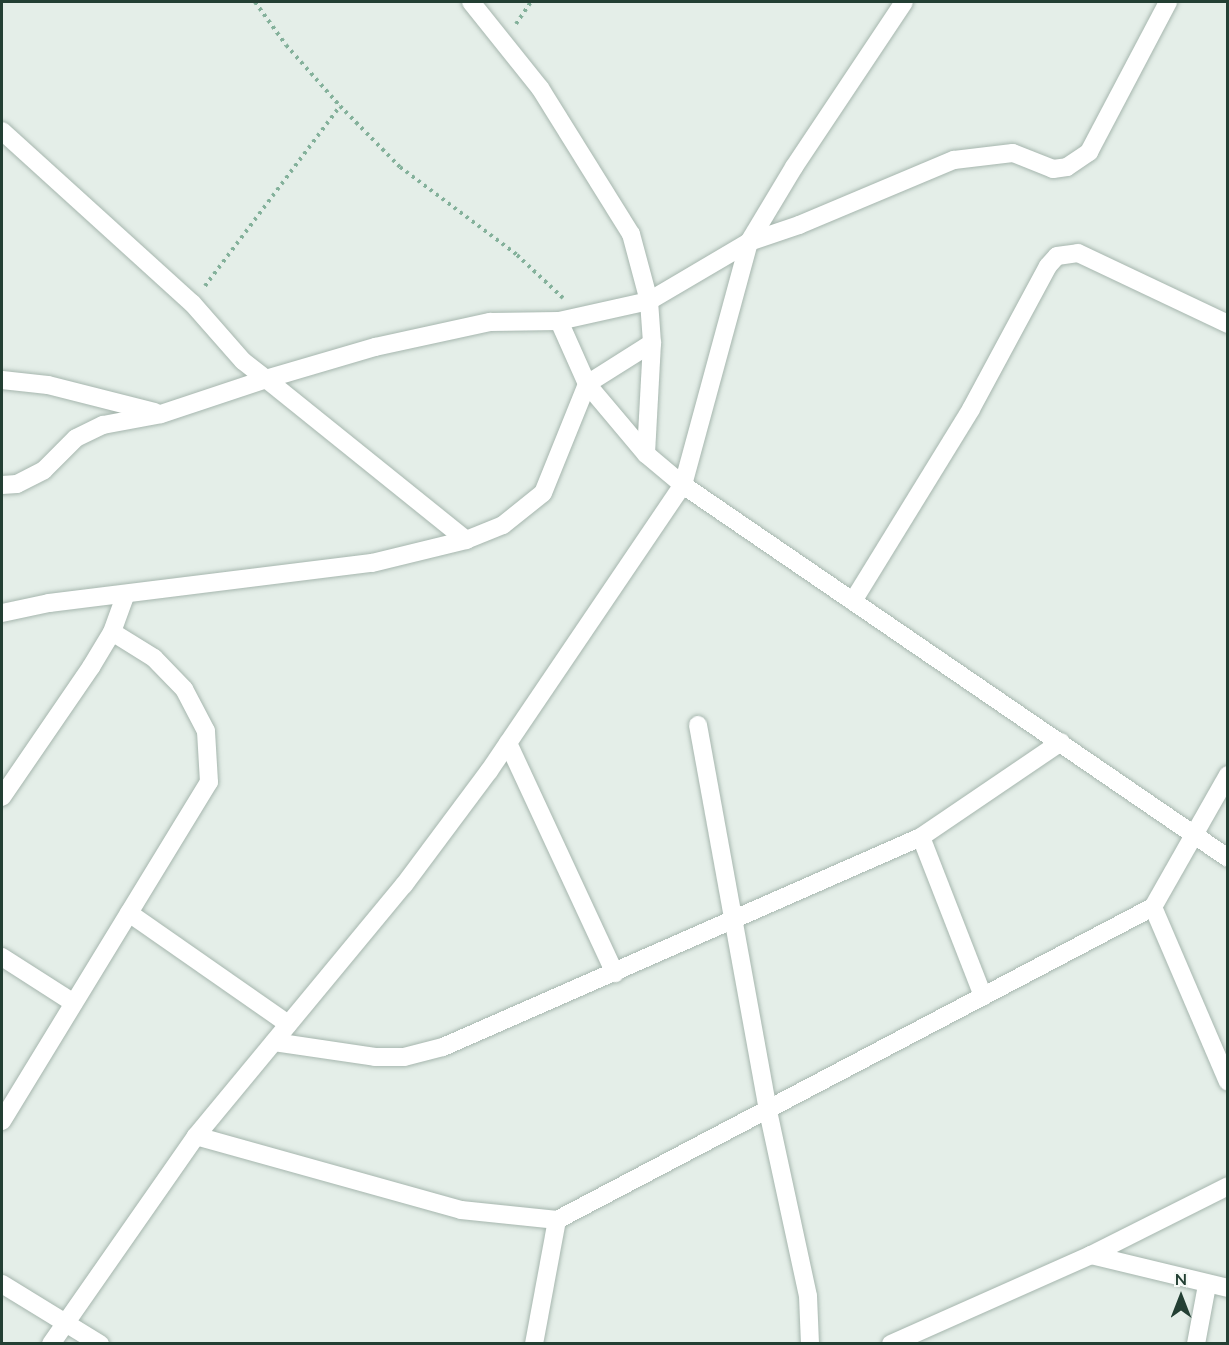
<!DOCTYPE html>
<html>
<head>
<meta charset="utf-8">
<style>
  body { margin:0 }
  #map { position:relative; width:1229px; height:1345px; overflow:hidden; background:#e4eee8; font-family:Lato,sans-serif }
  div>[style] { position:absolute }
  .path>* { height:4px; margin-top:-2px; transform-origin:0; background:repeating-linear-gradient(90deg,#84b19b 0 3px,transparent 0 7.5px) }
  .roads { filter:drop-shadow(0 0 2px #a6b6ae) drop-shadow(0 0 2px #a6b6ae) }
  .minor>* { height:18px; margin:-9px; padding:0 9px; transform-origin:9px; border-radius:9px; background:#fff }
  span { translate:-50% -50%; white-space:nowrap; text-align:center; line-height:1.15; -webkit-text-stroke:4.5px #f5faf6; paint-order:stroke }
  .frame { position:absolute; inset:0; border:3px solid #233f33; pointer-events:none }
  .north { position:absolute; left:1151px; top:1267px; width:60px; height:60px; -webkit-text-stroke:4px #f5faf6; paint-order:stroke; rotate:0deg; font-size:16px; font-weight:700; line-height:24px; text-align:center; color:#233f33 }
  .north::after { content:''; display:block; margin:auto; width:21px; height:27px; background:#233f33; clip-path:polygon(50% 0,100% 100%,50% 72%,0 100%) }
</style>
</head>
<body>
<div id="map">
  <div class="path">
    <i style="left:255px;top:2px;width:53px;rotate:54.2deg"></i>
    <i style="left:286px;top:45px;width:81px;rotate:48.5deg"></i>
    <i style="left:516px;top:24px;width:27px;rotate:-56deg"></i>
    <i style="left:205px;top:286px;width:225px;rotate:-53.1deg"></i>
    <i style="left:340px;top:106px;width:86px;rotate:45.5deg"></i>
    <i style="left:400px;top:167px;width:146px;rotate:36.9deg"></i>
    <i style="left:517px;top:255px;width:63px;rotate:43.1deg"></i>
  </div>
  <div class="roads">
    <div class="minor">
      <i style="left:471px;top:2px;width:110px;rotate:51.3deg"></i>
      <i style="left:540px;top:88px;width:172px;rotate:58.1deg"></i>
      <i style="left:631px;top:234px;width:69px;rotate:75deg"></i>
      <i style="left:649px;top:301px;width:42px;rotate:85.9deg"></i>
      <i style="left:652px;top:343px;width:111px;rotate:93.1deg"></i>
      <i style="left:2px;top:131px;width:256px;rotate:42.2deg"></i>
      <i style="left:192px;top:303px;width:77px;rotate:48.7deg"></i>
      <i style="left:243px;top:361px;width:29px;rotate:38deg"></i>
      <i style="left:266px;top:379px;width:114px;rotate:-16.4deg"></i>
      <i style="left:375px;top:347px;width:118px;rotate:-12.3deg"></i>
      <i style="left:490px;top:322px;width:69px;rotate:-0.8deg"></i>
      <i style="left:559px;top:321px;width:69px;rotate:66deg"></i>
      <i style="left:587px;top:384px;width:92px;rotate:49.9deg"></i>
      <i style="left:646px;top:454px;width:48px;rotate:40deg"></i>
      <i style="left:683px;top:485px;width:660px;rotate:34.39deg"></i>
      <i style="left:559px;top:321px;width:92px;rotate:-12.5deg"></i>
      <i style="left:649px;top:301px;width:116px;rotate:-30.5deg"></i>
      <i style="left:749px;top:242px;width:53px;rotate:-18.8deg"></i>
      <i style="left:799px;top:225px;width:168px;rotate:-22.8deg"></i>
      <i style="left:954px;top:160px;width:59px;rotate:-6.8deg"></i>
      <i style="left:1013px;top:153px;width:43px;rotate:21.8deg"></i>
      <i style="left:1053px;top:169px;width:14px;rotate:-8deg"></i>
      <i style="left:1067px;top:167px;width:27px;rotate:-34deg"></i>
      <i style="left:1089px;top:152px;width:170px;rotate:-62.2deg"></i>
      <i style="left:2px;top:380px;width:46px;rotate:6.2deg"></i>
      <i style="left:48px;top:385px;width:110px;rotate:14.2deg"></i>
      <i style="left:2px;top:485px;width:15px;rotate:-4deg"></i>
      <i style="left:17px;top:484px;width:30px;rotate:-27deg"></i>
      <i style="left:44px;top:470px;width:45px;rotate:-45deg"></i>
      <i style="left:76px;top:438px;width:30px;rotate:-26deg"></i>
      <i style="left:103px;top:425px;width:59px;rotate:-10.7deg"></i>
      <i style="left:161px;top:414px;width:111px;rotate:-18.4deg"></i>
      <i style="left:266px;top:379px;width:257px;rotate:38.8deg"></i>
      <i style="left:853px;top:601px;width:225px;rotate:-58.4deg"></i>
      <i style="left:971px;top:409px;width:162px;rotate:-61.7deg"></i>
      <i style="left:1048px;top:266px;width:13px;rotate:-48deg"></i>
      <i style="left:1057px;top:256px;width:21px;rotate:-8deg"></i>
      <i style="left:1078px;top:253px;width:166px;rotate:25.3deg"></i>
      <i style="left:2px;top:613px;width:48px;rotate:-12deg"></i>
      <i style="left:49px;top:603px;width:325px;rotate:-7.1deg"></i>
      <i style="left:372px;top:563px;width:97px;rotate:-13.7deg"></i>
      <i style="left:466px;top:540px;width:40px;rotate:-22deg"></i>
      <i style="left:503px;top:525px;width:51px;rotate:-38.7deg"></i>
      <i style="left:543px;top:493px;width:118px;rotate:-68deg"></i>
      <i style="left:587px;top:384px;width:77px;rotate:-32.2deg"></i>
      <i style="left:698px;top:725px;width:392px;rotate:79.7deg"></i>
      <i style="left:768px;top:1111px;width:189px;rotate:77.8deg"></i>
      <i style="left:808px;top:1296px;width:48px;rotate:87.6deg"></i>
      <i style="left:508px;top:743px;width:254px;rotate:65.1deg"></i>
      <i style="left:2px;top:797px;width:158px;rotate:-55.6deg"></i>
      <i style="left:91px;top:667px;width:41px;rotate:-59deg"></i>
      <i style="left:112px;top:632px;width:38px;rotate:-70deg"></i>
      <i style="left:921px;top:837px;width:171px;rotate:68.7deg"></i>
      <i style="left:1153px;top:907px;width:190px;rotate:66.8deg"></i>
      <i style="left:129px;top:913px;width:194px;rotate:34.9deg"></i>
      <i style="left:2px;top:957px;width:85px;rotate:32.6deg"></i>
      <i style="left:274px;top:1042px;width:102px;rotate:8.4deg"></i>
      <i style="left:375px;top:1057px;width:29px"></i>
      <i style="left:404px;top:1057px;width:40px;rotate:-14.4deg"></i>
      <i style="left:443px;top:1047px;width:522px;rotate:-23.72deg"></i>
      <i style="left:921px;top:837px;width:169px;rotate:-34.2deg"></i>
      <i style="left:2px;top:1121px;width:397px;rotate:-58.6deg"></i>
      <i style="left:209px;top:782px;width:51px;rotate:-93.4deg"></i>
      <i style="left:206px;top:731px;width:47px;rotate:-117.6deg"></i>
      <i style="left:184px;top:689px;width:43px;rotate:-134.1deg"></i>
      <i style="left:154px;top:658px;width:49px;rotate:-148.2deg"></i>
      <i style="left:196px;top:1136px;width:275px;rotate:15.6deg"></i>
      <i style="left:461px;top:1210px;width:97px;rotate:5.9deg"></i>
      <i style="left:1091px;top:1255px;width:141px;rotate:13.5deg"></i>
      <i style="left:2px;top:1284px;width:115px;rotate:31.5deg"></i>
      <i style="left:51px;top:1344px;width:254px;rotate:-55.1deg"></i>
      <i style="left:196px;top:1136px;width:326px;rotate:-50.4deg"></i>
      <i style="left:404px;top:885px;width:142px;rotate:-53.3deg"></i>
      <i style="left:489px;top:771px;width:346px;rotate:-55.9deg"></i>
      <i style="left:683px;top:485px;width:252px;rotate:-74.8deg"></i>
      <i style="left:749px;top:242px;width:87px;rotate:-59deg"></i>
      <i style="left:794px;top:167px;width:198px;rotate:-56.3deg"></i>
      <i style="left:534px;top:1344px;width:126px;rotate:-79.5deg"></i>
      <i style="left:557px;top:1220px;width:673px;rotate:-27.71deg"></i>
      <i style="left:1153px;top:907px;width:152px;rotate:-60.4deg"></i>
      <i style="left:891px;top:1344px;width:219px;rotate:-24deg"></i>
      <i style="left:1091px;top:1255px;width:153px;rotate:-26.7deg"></i>
      <i style="left:1196px;top:1344px;width:60px;rotate:-79.4deg"></i>
    </div>
  </div>
  <div class="frame"></div>
  <div class="north">N</div>
</div>
</body>
</html>
